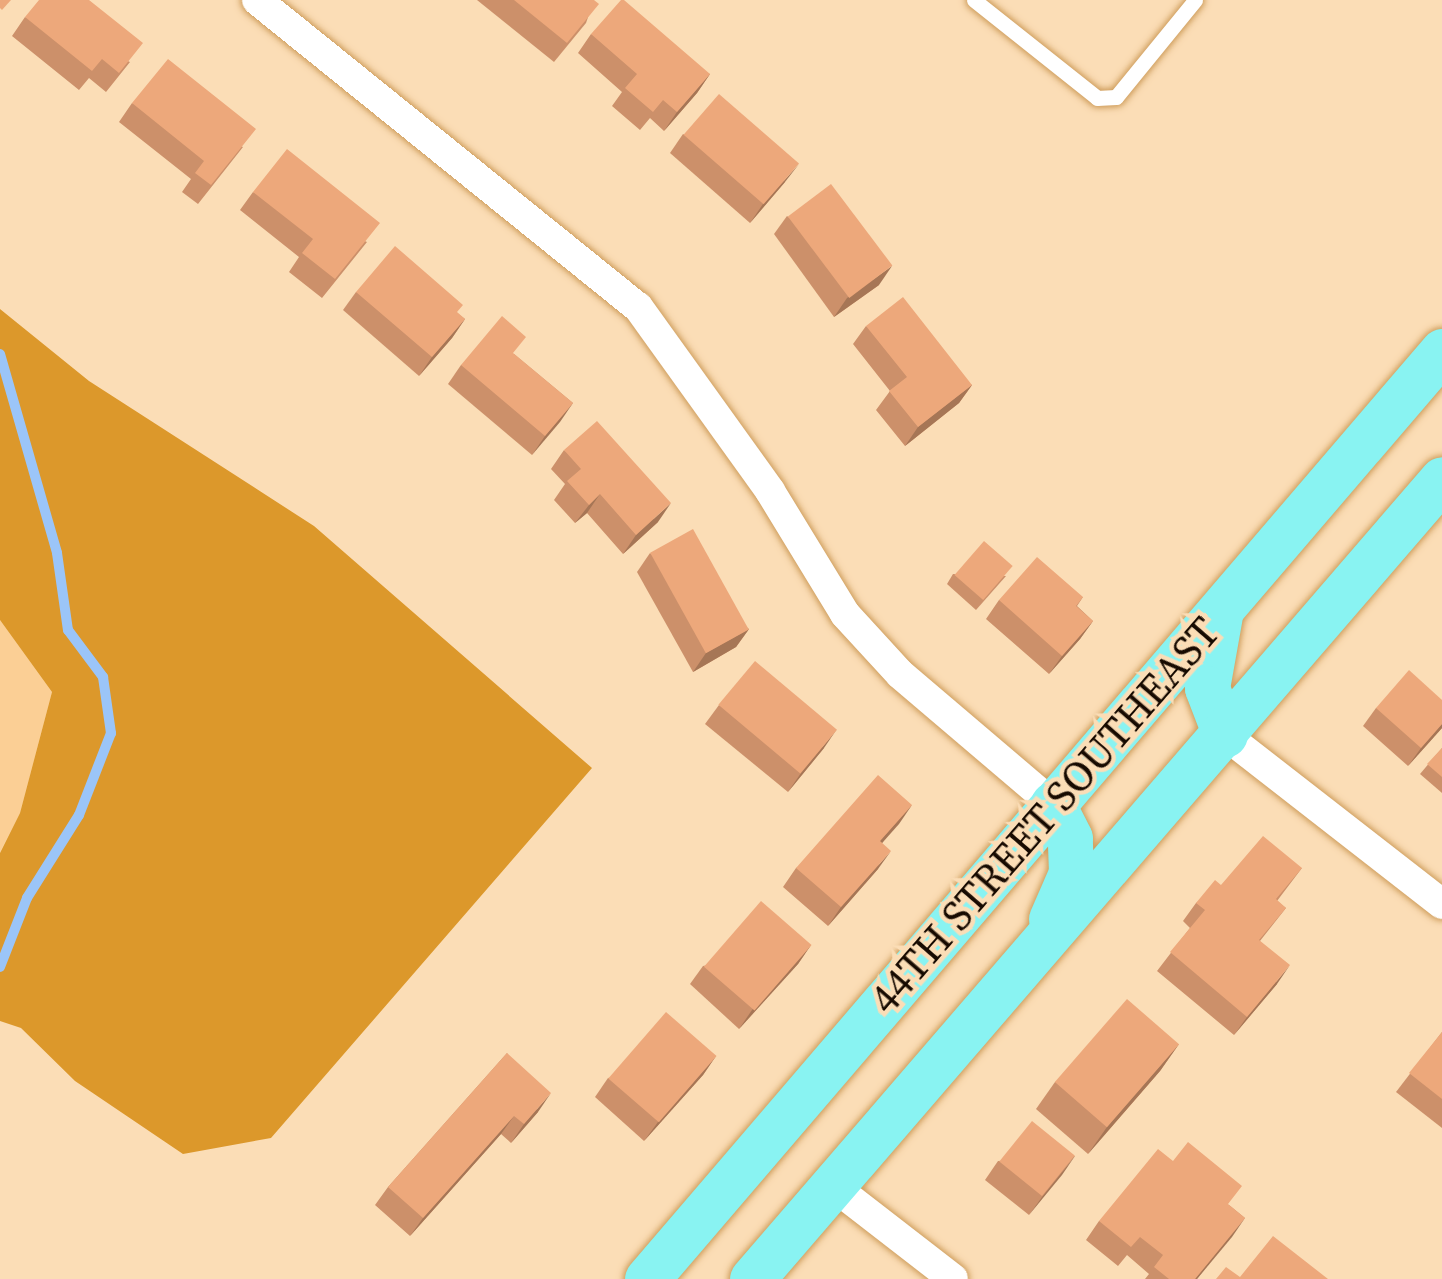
<!DOCTYPE html>
<html>
<head>
<meta charset="utf-8">
<style>
  body { margin:0 }
  #map { position:relative; width:1442px; height:1279px; overflow:hidden; background:#fbddb6; font-family:"Source Serif 4",serif }
  div>[style] { position:absolute }
  .built>* { inset:0; background:#fbcf95 }
  .forest>* { inset:0; background:#dc982b }
  .stream>* { height:10px; margin:-5px; padding:0 5px; transform-origin:5px; border-radius:5px; background:#9bc5f8 }
  .roads { filter:drop-shadow(0 0 3px #cf9e5d) drop-shadow(0 0 3px #cf9e5d) }
  .lane>* { height:15px; margin:-7.5px; padding:0 7.5px; transform-origin:7.5px; border-radius:7.5px; background:#fff }
  .street>* { height:30px; margin:-15px; padding:0 15px; transform-origin:15px; border-radius:15px; background:#fff }
  .primary>* { height:45px; margin:-22.5px; padding:0 22.5px; transform-origin:22.5px; border-radius:22.5px; background:#89f3f2 }
  .wall>* { inset:0; background:#cc906a }
  .shaded-wall>* { inset:0; background:#a67656 }
  .building>* { inset:0; background:#eda87b; transform-origin:0 0 }
  span { translate:-50% -50%; white-space:nowrap; text-align:center; line-height:1.15; -webkit-text-stroke:9px #fbddb6; paint-order:stroke }
  .street-label { font-size:42px; color:#170a00 }
</style>
</head>
<body>
<div id="map">
  <div class="built">
    <i style="clip-path:polygon(0 620px,52px 692px,20px 813px,0 852px)"></i>
  </div>
  <div class="forest">
    <i style="clip-path:polygon(0 309px,89px 381px,314px 526px,592px 768px,271px 1138px,183px 1154px,75px 1081px,21px 1028px,0 1021px,0 853px,20px 813px,52px 692px,0 620px)"></i>
  </div>
  <div class="stream">
    <i style="left:0;top:354px;width:207px;rotate:74deg"></i>
    <i style="left:57px;top:553px;width:78px;rotate:81.9deg"></i>
    <i style="left:68px;top:630px;width:59px;rotate:53.3deg"></i>
    <i style="left:103px;top:677px;width:57px;rotate:81.9deg"></i>
    <i style="left:111px;top:733px;width:88px;rotate:111.3deg"></i>
    <i style="left:79px;top:815px;width:98px;rotate:122.1deg"></i>
    <i style="left:27px;top:898px;width:74px;rotate:111.4deg"></i>
  </div>
  <div class="roads">
    <div class="lane">
      <i style="left:974px;top:0;width:157px;rotate:38.5deg"></i>
      <i style="left:1097px;top:98px;width:19px;rotate:-3deg"></i>
      <i style="left:1116px;top:97px;width:125px;rotate:-50.8deg"></i>
    </div>
    <div class="street">
      <i style="left:257px;top:0;width:489px;rotate:38.9deg"></i>
      <i style="left:638px;top:307px;width:226px;rotate:54.3deg"></i>
      <i style="left:770px;top:491px;width:144px;rotate:58.6deg"></i>
      <i style="left:845px;top:614px;width:81px;rotate:47.5deg"></i>
      <i style="left:900px;top:674px;width:201px;rotate:40.4deg"></i>
      <i style="left:1225px;top:735px;width:275px;rotate:37.9deg"></i>
      <i style="left:832px;top:1185px;width:153px;rotate:37.8deg"></i>
    </div>
    <div class="primary">
      <i style="left:1220px;top:615px;width:74px;rotate:100.1deg"></i>
      <i style="left:1207px;top:688px;width:50px;rotate:69deg"></i>
      <i style="left:1051px;top:919px;width:50px;rotate:-66.5deg"></i>
      <i style="left:1071px;top:873px;width:35px;rotate:-92deg"></i>
      <i style="left:1070px;top:838px;width:38px;rotate:-117deg"></i>
      <i style="left:647px;top:1279px;width:1222px;rotate:-49.41deg"></i>
      <i style="left:752px;top:1279px;width:1056px;rotate:-49.22deg"></i>
    </div>
  </div>
  <div class="wall">
    <i style="clip-path:polygon(477px 0,594px 0,586px 23px,554px 62px)"></i>
    <i style="clip-path:polygon(25px 17px,130px 62px,106px 92px,89px 78px,79px 90px,12px 36px)"></i>
    <i style="clip-path:polygon(591px 34px,710px 74px,697px 93px,664px 131px,650px 118px,640px 130px,612px 106px,622px 92px,578px 53px)"></i>
    <i style="clip-path:polygon(132px 103px,243px 147px,198px 204px,182px 192px,191px 179px,119px 122px)"></i>
    <i style="clip-path:polygon(683px 134px,785px 182px,750px 223px,670px 153px)"></i>
    <i style="clip-path:polygon(253px 192px,367px 242px,322px 298px,289px 272px,299px 257px,240px 210px)"></i>
    <i style="clip-path:polygon(787px 216px,879px 285px,834px 317px,774px 234px)"></i>
    <i style="clip-path:polygon(356px 292px,457px 313px,465px 319px,452px 338px,419px 376px,343px 310px)"></i>
    <i style="clip-path:polygon(866px 326px,972px 385px,959px 403px,905px 446px,876px 410px,890px 391px,853px 344px)"></i>
    <i style="clip-path:polygon(514px 354px,573px 403px,532px 455px,448px 384px,461px 365px)"></i>
    <i style="clip-path:polygon(564px 450px,658px 522px,623px 554px,587px 513px,575px 523px,554px 500px,565px 484px,551px 469px)"></i>
    <i style="clip-path:polygon(650px 553px,749px 629px,736px 647px,693px 672px,637px 572px)"></i>
    <i style="clip-path:polygon(953px 574px,1006px 576px,976px 610px,947px 584px)"></i>
    <i style="clip-path:polygon(1083px 597px,1077px 606px,1093px 621px,1080px 639px,1049px 674px,986px 619px,999px 600px)"></i>
    <i style="clip-path:polygon(1442px 700px,1442px 728px,1408px 766px,1363px 726px,1376px 708px)"></i>
    <i style="clip-path:polygon(719px 705px,824px 748px,788px 792px,705px 724px)"></i>
    <i style="clip-path:polygon(1442px 748px,1442px 793px,1420px 774px)"></i>
    <i style="clip-path:polygon(912px 805px,882px 843px,878px 869px,828px 926px,783px 887px,796px 868px)"></i>
    <i style="clip-path:polygon(1302px 868px,1277px 901px,1286px 908px,1260px 941px,1277px 984px,1234px 1035px,1157px 971px,1190px 928px,1183px 921px,1196px 903px,1221px 885px)"></i>
    <i style="clip-path:polygon(811px 945px,798px 964px,739px 1029px,690px 984px,703px 966px)"></i>
    <i style="clip-path:polygon(1442px 1032px,1442px 1128px,1396px 1092px)"></i>
    <i style="clip-path:polygon(1179px 1044px,1160px 1071px,1088px 1154px,1036px 1109px,1055px 1082px)"></i>
    <i style="clip-path:polygon(507px 1053px,538px 1112px,511px 1143px,501px 1134px,410px 1236px,375px 1205px,388px 1187px)"></i>
    <i style="clip-path:polygon(716px 1056px,703px 1075px,644px 1141px,595px 1097px,608px 1078px)"></i>
    <i style="clip-path:polygon(1075px 1156px,1029px 1215px,985px 1180px,998px 1161px)"></i>
    <i style="clip-path:polygon(1229px 1205px,1245px 1218px,1197px 1279px,1145px 1279px,1149px 1274px,1127px 1255px,1118px 1266px,1086px 1240px,1099px 1221px)"></i>
  </div>
  <div class="shaded-wall">
    <i style="clip-path:polygon(710px 74px,697px 93px,664px 131px,677px 112px)"></i>
    <i style="clip-path:polygon(799px 164px,785px 182px,750px 223px,763px 204px)"></i>
    <i style="clip-path:polygon(892px 266px,879px 285px,834px 317px,847px 298px)"></i>
    <i style="clip-path:polygon(465px 319px,452px 338px,419px 376px,432px 357px)"></i>
    <i style="clip-path:polygon(972px 385px,959px 403px,905px 446px,918px 427px)"></i>
    <i style="clip-path:polygon(573px 403px,560px 422px,532px 455px,545px 436px)"></i>
    <i style="clip-path:polygon(600px 494px,587px 513px,575px 523px,589px 505px)"></i>
    <i style="clip-path:polygon(671px 503px,658px 522px,623px 554px,636px 535px)"></i>
    <i style="clip-path:polygon(1093px 621px,1080px 639px,1049px 674px,1062px 656px)"></i>
    <i style="clip-path:polygon(749px 629px,736px 647px,693px 672px,706px 653px)"></i>
    <i style="clip-path:polygon(1442px 724px,1442px 728px,1408px 766px,1421px 748px)"></i>
    <i style="clip-path:polygon(837px 729px,824px 748px,788px 792px,801px 773px)"></i>
    <i style="clip-path:polygon(912px 805px,899px 824px,867px 860px,880px 841px)"></i>
    <i style="clip-path:polygon(891px 851px,878px 869px,828px 926px,841px 907px)"></i>
    <i style="clip-path:polygon(811px 945px,798px 964px,739px 1029px,752px 1010px)"></i>
    <i style="clip-path:polygon(1290px 965px,1277px 984px,1234px 1035px,1247px 1017px)"></i>
    <i style="clip-path:polygon(1179px 1044px,1160px 1071px,1088px 1154px,1107px 1127px)"></i>
    <i style="clip-path:polygon(716px 1056px,703px 1075px,644px 1141px,658px 1122px)"></i>
    <i style="clip-path:polygon(551px 1093px,538px 1112px,511px 1143px,524px 1124px)"></i>
    <i style="clip-path:polygon(514px 1116px,501px 1134px,410px 1236px,423px 1218px)"></i>
    <i style="clip-path:polygon(1075px 1156px,1062px 1175px,1029px 1215px,1042px 1197px)"></i>
    <i style="clip-path:polygon(1245px 1218px,1232px 1237px,1197px 1279px,1195px 1279px)"></i>
  </div>
  <div class="building">
    <i style="clip-path:polygon(0 0,11px 0,2px 10px,0 8px)"></i>
    <i style="clip-path:polygon(39px 0,89px 0,143px 43px,119px 73px,102px 59px,92px 71px,25px 17px)"></i>
    <i style="clip-path:polygon(514px 0,594px 0,599px 4px,567px 43px)"></i>
    <i style="clip-path:polygon(621px 0,624px 0,710px 74px,677px 112px,663px 100px,653px 112px,625px 88px,637px 74px,591px 34px)"></i>
    <i style="clip-path:polygon(168px 59px,256px 129px,211px 185px,195px 173px,204px 161px,132px 103px)"></i>
    <i style="left:719px;top:94px;width:106px;height:54px;rotate:41deg"></i>
    <i style="clip-path:polygon(287px 149px,380px 223px,335px 279px,302px 253px,313px 239px,253px 192px)"></i>
    <i style="left:831px;top:184px;width:102px;height:54px;rotate:53deg"></i>
    <i style="clip-path:polygon(395px 246px,463px 305px,457px 312px,465px 319px,432px 357px,356px 292px)"></i>
    <i style="clip-path:polygon(903px 297px,972px 385px,918px 427px,889px 391px,907px 377px,866px 326px)"></i>
    <i style="clip-path:polygon(502px 316px,526px 337px,513px 353px,573px 403px,545px 436px,461px 365px)"></i>
    <i style="clip-path:polygon(597px 421px,671px 503px,636px 535px,600px 494px,589px 505px,567px 481px,581px 469px,564px 450px)"></i>
    <i style="left:693px;top:529px;width:115px;height:49px;rotate:61deg"></i>
    <i style="left:984px;top:541px;width:38px;height:45px;rotate:41deg"></i>
    <i style="clip-path:polygon(1037px 557px,1083px 597px,1076px 606px,1093px 621px,1062px 656px,999px 600px)"></i>
    <i style="left:755px;top:661px;width:107px;height:57px;rotate:40deg"></i>
    <i style="clip-path:polygon(1409px 670px,1442px 700px,1442px 724px,1421px 748px,1376px 708px)"></i>
    <i style="clip-path:polygon(1442px 748px,1442px 777px,1427px 764px)"></i>
    <i style="clip-path:polygon(878px 775px,912px 805px,880px 841px,891px 851px,841px 907px,796px 868px)"></i>
    <i style="clip-path:polygon(1263px 836px,1302px 868px,1276px 899px,1286px 908px,1259px 940px,1290px 965px,1247px 1017px,1170px 952px,1205px 910px,1196px 903px,1215px 880px,1221px 885px)"></i>
    <i style="left:761px;top:901px;width:67px;height:87px;rotate:41deg"></i>
    <i style="left:1127px;top:999px;width:69px;height:110px;rotate:41deg"></i>
    <i style="left:666px;top:1012px;width:67px;height:88px;rotate:41deg"></i>
    <i style="clip-path:polygon(1442px 1032px,1442px 1099px,1409px 1073px)"></i>
    <i style="clip-path:polygon(507px 1053px,551px 1093px,524px 1124px,514px 1116px,423px 1218px,388px 1187px)"></i>
    <i style="left:1032px;top:1121px;width:55px;height:52px;rotate:39deg"></i>
    <i style="clip-path:polygon(1188px 1142px,1242px 1186px,1228px 1204px,1245px 1218px,1195px 1279px,1169px 1279px,1154px 1267px,1163px 1255px,1140px 1237px,1131px 1247px,1099px 1221px,1158px 1149px,1173px 1161px)"></i>
    <i style="clip-path:polygon(1273px 1236px,1328px 1279px,1216px 1279px,1226px 1267px,1240px 1277px)"></i>
  </div>
  <div class="street-label">
    <span style="left:1044px;top:815px;rotate:-49deg">44TH STREET SOUTHEAST</span>
  </div>
</div>
</body>
</html>
